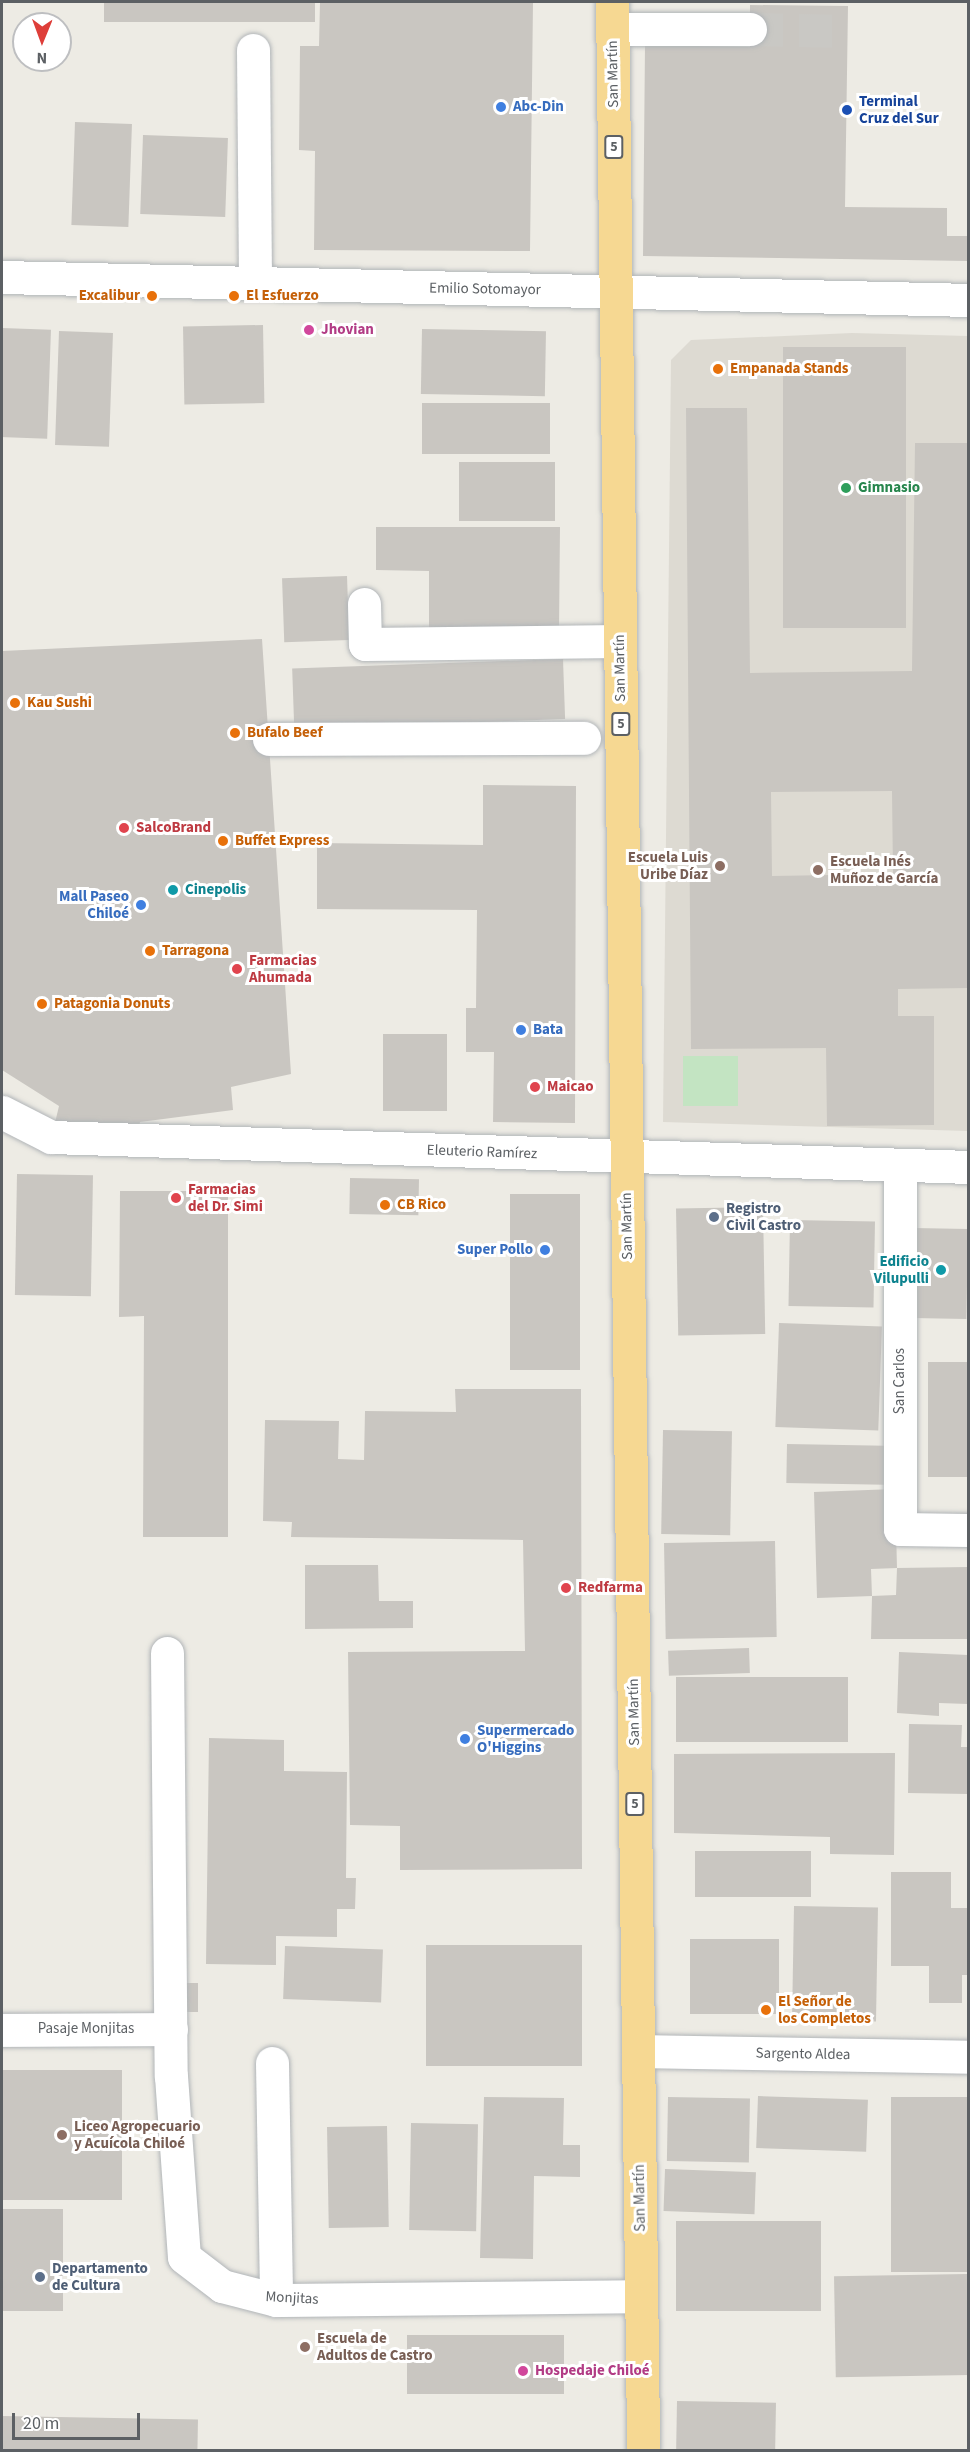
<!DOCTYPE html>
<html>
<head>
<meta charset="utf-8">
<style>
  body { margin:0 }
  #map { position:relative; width:970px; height:2452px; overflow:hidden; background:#edebe4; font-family:"Source Sans 3",sans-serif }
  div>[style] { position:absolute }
  .education>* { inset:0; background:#dddad2 }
  .green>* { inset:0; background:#c3e4c2; transform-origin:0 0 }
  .building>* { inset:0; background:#c9c6c1; transform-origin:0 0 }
  .minor-tunnel>* { height:33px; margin-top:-16.5px; transform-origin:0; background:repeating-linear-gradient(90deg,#c9c8c4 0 33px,transparent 0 49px) }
  .roads { filter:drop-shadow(0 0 2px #b1b5b8) drop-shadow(0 0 2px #b1b5b8) }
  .minor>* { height:33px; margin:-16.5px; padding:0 16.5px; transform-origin:16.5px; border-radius:16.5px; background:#fff }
  .highway>* { height:33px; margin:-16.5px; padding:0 16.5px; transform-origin:16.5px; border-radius:16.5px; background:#f6d892 }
  .dots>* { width:16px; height:16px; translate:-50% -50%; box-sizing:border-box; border:3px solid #fff; border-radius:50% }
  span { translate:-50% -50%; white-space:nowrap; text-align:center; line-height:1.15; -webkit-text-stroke:6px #fff; paint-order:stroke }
  .shield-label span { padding:2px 4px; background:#fff; border:2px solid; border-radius:4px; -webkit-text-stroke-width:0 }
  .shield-label { font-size:14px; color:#5c6064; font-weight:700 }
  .street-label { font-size:15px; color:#5c6064 }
  .transit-label { font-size:15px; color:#164399; font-weight:700 }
  .left { translate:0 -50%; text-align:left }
  .shop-label { font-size:15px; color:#366cbe; font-weight:700 }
  .right { translate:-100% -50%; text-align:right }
  .food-label { font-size:15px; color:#c56008; font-weight:700 }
  .hotel-label { font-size:15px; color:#b23c85; font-weight:700 }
  .leisure-label { font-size:15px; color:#27864d; font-weight:700 }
  .health-label { font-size:15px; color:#be3a42; font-weight:700 }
  .education-label { font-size:15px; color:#785e54; font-weight:700 }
  .culture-label { font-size:15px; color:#0d838f; font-weight:700 }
  .service-label { font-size:15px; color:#4e5e75; font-weight:700 }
  .frame { position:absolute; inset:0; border:3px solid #5c6064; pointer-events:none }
  .north { position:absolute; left:12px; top:12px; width:60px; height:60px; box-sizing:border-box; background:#fff; border:2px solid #bebfc1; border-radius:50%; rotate:181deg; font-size:16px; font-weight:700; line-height:24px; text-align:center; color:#5c6064 }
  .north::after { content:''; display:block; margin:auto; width:21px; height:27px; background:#de3e39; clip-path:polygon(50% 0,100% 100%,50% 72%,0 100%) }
  .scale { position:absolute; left:12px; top:2413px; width:128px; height:27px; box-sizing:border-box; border:3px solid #5c6064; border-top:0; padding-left:8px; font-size:18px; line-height:21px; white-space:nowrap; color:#5c6064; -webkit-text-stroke:4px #fff; paint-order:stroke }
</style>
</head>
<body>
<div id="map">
  <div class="education">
    <i style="clip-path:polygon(852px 333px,968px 336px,968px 1131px,663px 1122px,671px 360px,691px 340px)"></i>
  </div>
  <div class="green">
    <i style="left:683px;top:1056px;width:55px;height:50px"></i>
  </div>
  <div class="building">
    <i style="left:104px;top:2px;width:211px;height:20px"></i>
    <i style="clip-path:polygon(320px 2px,533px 2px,530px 251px,314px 250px,315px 151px,299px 150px,300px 46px,319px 46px)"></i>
    <i style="clip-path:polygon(750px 5px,848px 6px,845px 207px,947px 208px,947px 236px,968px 236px,968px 261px,643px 256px,645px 45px,750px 47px)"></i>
    <i style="left:75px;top:122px;width:57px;height:103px;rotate:2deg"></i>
    <i style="left:143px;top:135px;width:85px;height:79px;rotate:2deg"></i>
    <i style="left:263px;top:325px;width:78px;height:80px;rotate:89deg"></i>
    <i style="left:2px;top:328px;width:49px;height:109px;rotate:2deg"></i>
    <i style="left:422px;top:329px;width:124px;height:65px;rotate:1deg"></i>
    <i style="left:59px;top:331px;width:54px;height:114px;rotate:2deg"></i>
    <i style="left:906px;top:347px;width:281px;height:123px;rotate:90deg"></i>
    <i style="left:422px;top:403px;width:128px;height:51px"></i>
    <i style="clip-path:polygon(evenodd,686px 408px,747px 408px,750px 673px,912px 671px,915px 443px,968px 443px,968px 988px,898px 989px,898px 1016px,934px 1016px,934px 1125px,827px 1126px,826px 1048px,691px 1049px,686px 408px,892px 791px,893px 874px,772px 876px,771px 792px,892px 791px)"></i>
    <i style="left:459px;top:462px;width:96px;height:59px"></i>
    <i style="clip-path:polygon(376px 527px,560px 527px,559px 631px,429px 630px,429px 571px,376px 570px)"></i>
    <i style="left:347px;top:576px;width:64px;height:65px;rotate:88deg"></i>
    <i style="clip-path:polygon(262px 639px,291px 1074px,231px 1087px,233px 1110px,140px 1122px,137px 1136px,54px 1127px,59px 1106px,2px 1070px,2px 651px)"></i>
    <i style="left:563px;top:659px;width:60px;height:271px;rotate:88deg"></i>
    <i style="clip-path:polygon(483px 785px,576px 786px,575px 1123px,493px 1122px,494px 1052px,466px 1052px,466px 1008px,476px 1008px,477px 910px,317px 909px,317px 843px,483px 845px)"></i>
    <i style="left:383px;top:1034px;width:64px;height:77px"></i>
    <i style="left:17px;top:1174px;width:76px;height:121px;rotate:1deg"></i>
    <i style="left:350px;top:1178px;width:69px;height:36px;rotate:1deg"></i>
    <i style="clip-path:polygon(120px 1191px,228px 1191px,228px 1537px,143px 1537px,144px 1316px,119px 1317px)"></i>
    <i style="left:510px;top:1194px;width:70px;height:176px"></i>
    <i style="left:763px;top:1207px;width:127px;height:87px;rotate:89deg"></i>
    <i style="left:790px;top:1220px;width:85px;height:86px;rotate:1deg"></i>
    <i style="left:914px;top:1228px;width:54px;height:90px;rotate:1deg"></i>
    <i style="left:779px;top:1323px;width:103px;height:104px;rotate:2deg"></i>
    <i style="left:968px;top:1362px;width:115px;height:40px;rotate:90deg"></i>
    <i style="clip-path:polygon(455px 1389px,581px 1389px,582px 1869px,400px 1870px,400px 1826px,350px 1825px,348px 1652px,525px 1651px,523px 1540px,291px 1537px,292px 1522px,263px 1521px,265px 1420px,339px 1421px,338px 1459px,364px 1460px,365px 1411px,456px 1412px)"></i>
    <i style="left:663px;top:1430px;width:69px;height:104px;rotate:1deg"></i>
    <i style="left:787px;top:1444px;width:98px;height:39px;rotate:1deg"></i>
    <i style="clip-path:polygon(895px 1489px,897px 1568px,871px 1569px,872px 1596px,896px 1595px,897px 1568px,968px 1567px,968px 1639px,871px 1639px,872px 1596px,817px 1598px,814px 1492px)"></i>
    <i style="left:775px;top:1541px;width:96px;height:111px;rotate:89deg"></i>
    <i style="clip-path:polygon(305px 1565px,378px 1565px,379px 1601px,413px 1601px,413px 1628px,305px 1629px)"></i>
    <i style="left:749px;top:1648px;width:25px;height:81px;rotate:88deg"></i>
    <i style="clip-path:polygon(899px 1652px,968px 1655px,968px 1704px,939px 1703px,939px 1716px,897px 1713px)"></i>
    <i style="left:676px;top:1677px;width:172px;height:65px"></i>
    <i style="clip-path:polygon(909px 1724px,962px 1725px,961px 1747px,968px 1747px,968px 1794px,908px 1793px)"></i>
    <i style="clip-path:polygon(209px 1738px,284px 1740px,284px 1771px,347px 1772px,346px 1878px,356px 1878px,355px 1909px,337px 1909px,337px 1937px,276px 1936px,276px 1965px,206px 1964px)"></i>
    <i style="clip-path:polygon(895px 1753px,894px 1855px,830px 1854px,830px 1837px,674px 1833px,674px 1754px)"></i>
    <i style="left:811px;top:1851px;width:46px;height:116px;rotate:90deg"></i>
    <i style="clip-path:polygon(891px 1872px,951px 1872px,951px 1908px,968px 1908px,968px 1975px,962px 1975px,962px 2003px,929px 2003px,929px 1966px,891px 1966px)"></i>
    <i style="left:794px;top:1906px;width:84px;height:114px;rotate:1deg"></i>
    <i style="left:690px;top:1939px;width:89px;height:75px"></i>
    <i style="left:426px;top:1945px;width:156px;height:121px"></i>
    <i style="left:285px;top:1946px;width:98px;height:53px;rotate:2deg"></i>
    <i style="left:178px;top:1983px;width:20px;height:29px"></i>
    <i style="left:2px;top:2070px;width:120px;height:130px"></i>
    <i style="left:758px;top:2096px;width:110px;height:52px;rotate:2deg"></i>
    <i style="clip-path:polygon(484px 2097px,564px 2098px,563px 2145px,580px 2145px,580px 2177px,534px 2176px,533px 2259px,480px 2258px)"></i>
    <i style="left:668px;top:2097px;width:82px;height:64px;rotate:1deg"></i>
    <i style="left:968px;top:2097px;width:175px;height:77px;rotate:90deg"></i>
    <i style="left:411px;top:2123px;width:67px;height:107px;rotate:1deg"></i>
    <i style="left:387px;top:2126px;width:101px;height:60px;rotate:89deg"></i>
    <i style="left:665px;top:2169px;width:91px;height:42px;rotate:2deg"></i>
    <i style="left:63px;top:2209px;width:102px;height:61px;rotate:90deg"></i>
    <i style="left:821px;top:2221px;width:90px;height:145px;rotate:90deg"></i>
    <i style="left:967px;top:2274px;width:101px;height:133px;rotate:89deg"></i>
    <i style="left:564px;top:2335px;width:59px;height:157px;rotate:90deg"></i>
    <i style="left:677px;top:2401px;width:99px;height:49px;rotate:1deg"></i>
    <i style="left:2px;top:2416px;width:196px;height:34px;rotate:1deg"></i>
  </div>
  <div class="minor-tunnel">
    <i style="left:750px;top:29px;width:97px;rotate:1.2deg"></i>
  </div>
  <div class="roads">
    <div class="minor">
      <i style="left:612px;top:29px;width:138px"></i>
      <i style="left:253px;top:50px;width:233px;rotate:89.5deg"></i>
      <i style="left:2px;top:277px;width:966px;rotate:1.36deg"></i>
      <i style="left:364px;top:604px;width:40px;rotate:88.6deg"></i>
      <i style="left:365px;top:644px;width:255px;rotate:-0.7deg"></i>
      <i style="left:269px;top:739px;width:315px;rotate:-0.2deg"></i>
      <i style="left:2px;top:1112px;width:55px;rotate:27deg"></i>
      <i style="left:51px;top:1137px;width:917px;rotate:1.87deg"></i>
      <i style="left:900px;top:1165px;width:364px;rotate:90deg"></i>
      <i style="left:900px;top:1529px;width:68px;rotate:0.8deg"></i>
      <i style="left:167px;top:1653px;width:423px;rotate:89.5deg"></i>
      <i style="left:171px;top:2076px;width:181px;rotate:85.9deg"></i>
      <i style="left:184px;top:2257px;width:48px;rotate:37.3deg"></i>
      <i style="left:222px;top:2286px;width:56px;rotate:14.5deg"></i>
      <i style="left:276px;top:2300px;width:365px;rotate:-0.6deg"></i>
      <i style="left:2px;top:2030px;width:169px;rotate:-0.3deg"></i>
      <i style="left:638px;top:2051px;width:330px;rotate:1deg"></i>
      <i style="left:272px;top:2063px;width:237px;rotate:89deg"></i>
    </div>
    <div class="highway">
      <i style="left:612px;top:2px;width:2448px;rotate:89.27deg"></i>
    </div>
  </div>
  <div class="dots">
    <i style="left:501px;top:107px;background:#3f7fe0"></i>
    <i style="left:847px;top:110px;background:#1a4fb4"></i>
    <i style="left:152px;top:296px;background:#e8710a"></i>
    <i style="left:234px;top:296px;background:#e8710a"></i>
    <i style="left:309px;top:330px;background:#d1479c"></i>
    <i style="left:718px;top:369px;background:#e8710a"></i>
    <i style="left:846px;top:488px;background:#2e9e5b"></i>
    <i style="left:15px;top:703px;background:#e8710a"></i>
    <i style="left:235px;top:733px;background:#e8710a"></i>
    <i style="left:124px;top:828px;background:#e0444e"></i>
    <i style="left:223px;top:841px;background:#e8710a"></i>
    <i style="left:720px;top:866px;background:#8d6e63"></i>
    <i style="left:818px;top:870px;background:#8d6e63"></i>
    <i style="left:173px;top:890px;background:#0f9aa8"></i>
    <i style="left:141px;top:905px;background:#3f7fe0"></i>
    <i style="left:150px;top:951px;background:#e8710a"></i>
    <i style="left:237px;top:969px;background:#e0444e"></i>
    <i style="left:42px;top:1004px;background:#e8710a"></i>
    <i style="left:521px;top:1030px;background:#3f7fe0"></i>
    <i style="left:535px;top:1087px;background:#e0444e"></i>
    <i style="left:176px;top:1198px;background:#e0444e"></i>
    <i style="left:385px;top:1205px;background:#e8710a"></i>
    <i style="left:714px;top:1217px;background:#5c6f8a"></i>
    <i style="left:545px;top:1250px;background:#3f7fe0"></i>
    <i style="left:941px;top:1270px;background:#0f9aa8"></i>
    <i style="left:566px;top:1588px;background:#e0444e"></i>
    <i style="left:465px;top:1739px;background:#3f7fe0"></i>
    <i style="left:766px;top:2010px;background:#e8710a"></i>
    <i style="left:62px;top:2135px;background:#8d6e63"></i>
    <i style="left:40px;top:2277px;background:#5c6f8a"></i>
    <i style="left:305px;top:2347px;background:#8d6e63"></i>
    <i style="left:523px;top:2371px;background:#d1479c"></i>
  </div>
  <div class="shield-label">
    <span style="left:614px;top:147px">5</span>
    <span style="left:621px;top:724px">5</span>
    <span style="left:635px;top:1804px">5</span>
  </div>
  <div class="street-label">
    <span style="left:613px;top:74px;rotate:-91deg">San Martín</span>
    <span style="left:485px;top:289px;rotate:1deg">Emilio Sotomayor</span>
    <span style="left:620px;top:668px;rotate:-91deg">San Martín</span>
    <span style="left:482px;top:1152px;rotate:2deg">Eleuterio Ramírez</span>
    <span style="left:627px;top:1226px;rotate:-91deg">San Martín</span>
    <span style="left:900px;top:1381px;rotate:-90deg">San Carlos</span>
    <span style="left:634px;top:1712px;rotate:-91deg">San Martín</span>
    <span style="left:86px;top:2029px">Pasaje Monjitas</span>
    <span style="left:803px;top:2054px;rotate:1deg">Sargento Aldea</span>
    <span style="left:640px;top:2198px;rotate:-91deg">San Martín</span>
    <span style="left:292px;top:2298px;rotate:3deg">Monjitas</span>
  </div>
  <div class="transit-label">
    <span class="left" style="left:859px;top:110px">Terminal<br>Cruz del Sur</span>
  </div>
  <div class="shop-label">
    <span class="left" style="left:513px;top:107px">Abc-Din</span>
    <span class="right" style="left:129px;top:905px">Mall Paseo<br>Chiloé</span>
    <span class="left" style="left:533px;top:1030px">Bata</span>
    <span class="right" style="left:533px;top:1250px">Super Pollo</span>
    <span class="left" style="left:477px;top:1739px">Supermercado<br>O'Higgins</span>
  </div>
  <div class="food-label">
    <span class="right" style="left:140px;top:296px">Excalibur</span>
    <span class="left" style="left:246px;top:296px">El Esfuerzo</span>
    <span class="left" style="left:730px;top:369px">Empanada Stands</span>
    <span class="left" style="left:27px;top:703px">Kau Sushi</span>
    <span class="left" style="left:247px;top:733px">Bufalo Beef</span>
    <span class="left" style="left:235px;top:841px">Buffet Express</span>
    <span class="left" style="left:162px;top:951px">Tarragona</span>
    <span class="left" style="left:54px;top:1004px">Patagonia Donuts</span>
    <span class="left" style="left:397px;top:1205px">CB Rico</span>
    <span class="left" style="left:778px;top:2010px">El Señor de<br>los Completos</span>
  </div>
  <div class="hotel-label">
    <span class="left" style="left:321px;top:330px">Jhovian</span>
    <span class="left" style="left:535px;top:2371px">Hospedaje Chiloé</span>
  </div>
  <div class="leisure-label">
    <span class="left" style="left:858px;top:488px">Gimnasio</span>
  </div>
  <div class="health-label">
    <span class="left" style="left:136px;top:828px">SalcoBrand</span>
    <span class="left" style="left:249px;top:969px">Farmacias<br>Ahumada</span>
    <span class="left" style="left:547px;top:1087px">Maicao</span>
    <span class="left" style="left:188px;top:1198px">Farmacias<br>del Dr. Simi</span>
    <span class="left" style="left:578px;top:1588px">Redfarma</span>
  </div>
  <div class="education-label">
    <span class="right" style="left:708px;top:866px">Escuela Luis<br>Uribe Díaz</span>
    <span class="left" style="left:830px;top:870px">Escuela Inés<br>Muñoz de García</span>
    <span class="left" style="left:74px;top:2135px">Liceo Agropecuario<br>y Acuícola Chiloé</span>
    <span class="left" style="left:317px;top:2347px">Escuela de<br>Adultos de Castro</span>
  </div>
  <div class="culture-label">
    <span class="left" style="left:185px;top:890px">Cinepolis</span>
    <span class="right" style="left:929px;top:1270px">Edificio<br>Vilupulli</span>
  </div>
  <div class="service-label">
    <span class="left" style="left:726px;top:1217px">Registro<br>Civil Castro</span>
    <span class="left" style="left:52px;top:2277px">Departamento<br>de Cultura</span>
  </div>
  <div class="frame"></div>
  <div class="north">N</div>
  <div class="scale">20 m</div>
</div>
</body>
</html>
